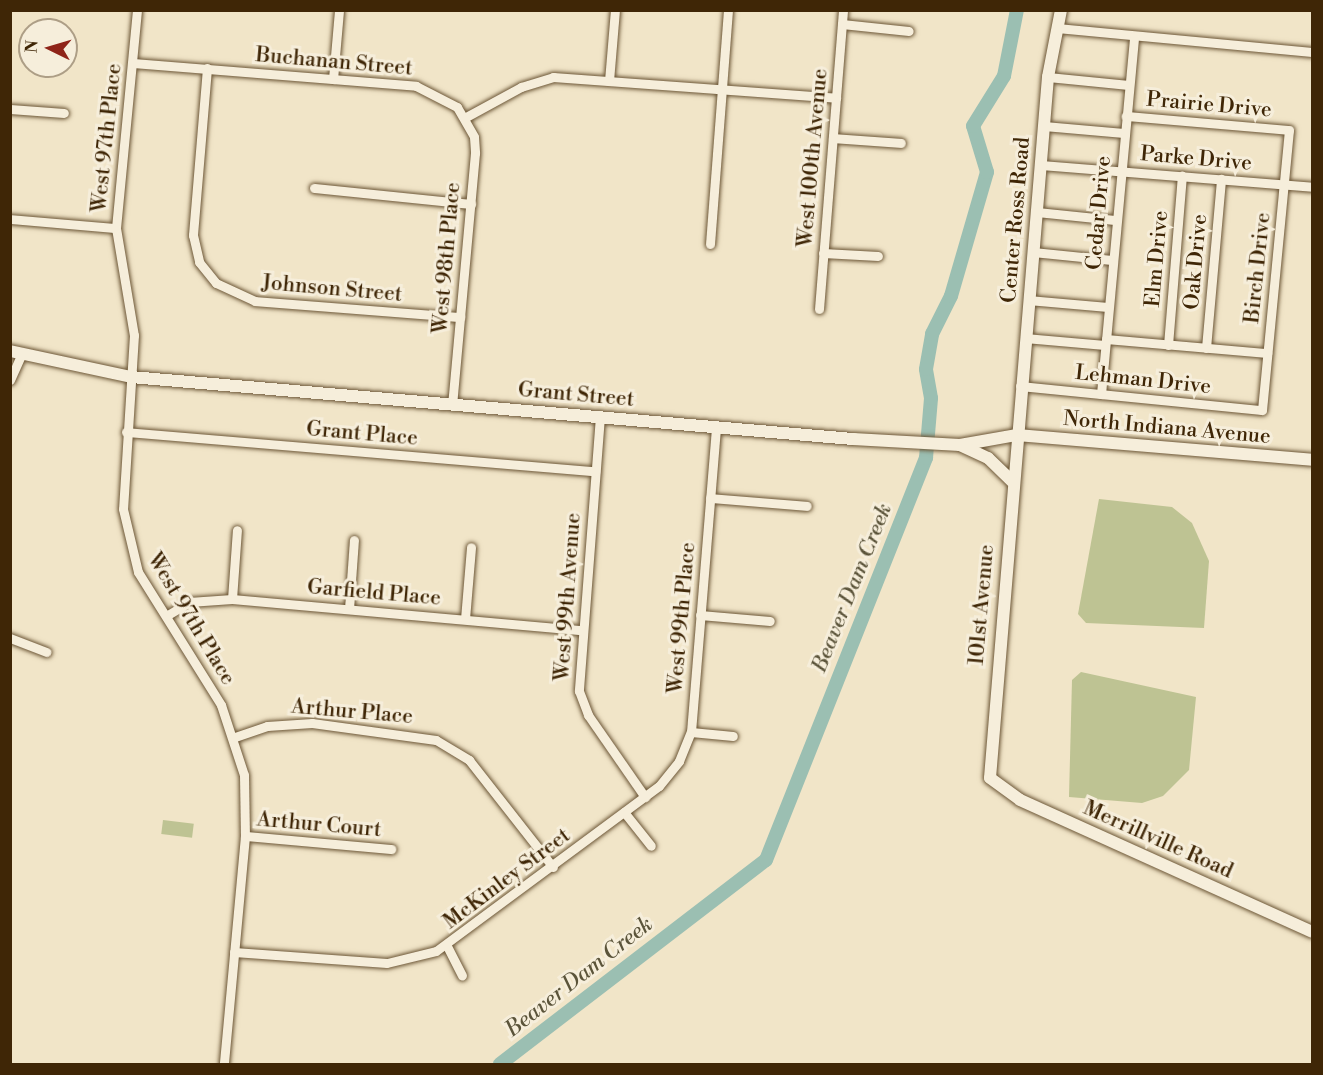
<!DOCTYPE html>
<html>
<head>
<meta charset="utf-8">
<style>
  body { margin:0 }
  #map { position:relative; width:1323px; height:1075px; overflow:hidden; background:#f1e5c8; font-family:"Libre Bodoni",serif }
  div>[style] { position:absolute }
  .green>* { inset:0; background:#bec393; transform-origin:0 0 }
  .river>* { height:14px; margin:-7px; padding:0 7px; transform-origin:7px; border-radius:7px; background:#9bbfb2 }
  .roads { filter:drop-shadow(0 0 2px #6c5636) drop-shadow(0 0 2px #6c5636) }
  .minor>* { height:9px; margin:-4.5px; padding:0 4.5px; transform-origin:4.5px; border-radius:4.5px; background:#f6eedb }
  .tertiary>* { height:12px; margin:-6px; padding:0 6px; transform-origin:6px; border-radius:6px; background:#f6eedb }
  span { translate:-50% -50%; white-space:nowrap; text-align:center; line-height:1.15; -webkit-text-stroke:6px #f6eedb; paint-order:stroke }
  .street-label { font-size:21px; color:#3f2606 }
  .water-label { font-size:22px; color:#5b543a; font-style:italic }
  .frame { position:absolute; inset:0; border:12px solid #3f2606; pointer-events:none }
  .north { position:absolute; left:18px; top:18px; width:60px; height:60px; box-sizing:border-box; background:#f6eedb; border:2px solid #ad9e86; border-radius:50%; rotate:275deg; font-size:16px; font-weight:700; line-height:24px; text-align:center; color:#3f2606 }
  .north::after { content:''; display:block; margin:auto; width:21px; height:27px; background:#8f2418; clip-path:polygon(50% 0,100% 100%,50% 72%,0 100%) }
</style>
</head>
<body>
<div id="map">
  <div class="green">
    <i style="clip-path:polygon(1099px 499px,1172px 507px,1192px 523px,1209px 561px,1204px 628px,1086px 623px,1078px 614px)"></i>
    <i style="clip-path:polygon(1081px 672px,1196px 697px,1189px 770px,1163px 796px,1142px 803px,1069px 797px,1072px 680px)"></i>
    <i style="left:163px;top:820px;width:31px;height:14px;rotate:7deg"></i>
  </div>
  <div class="river">
    <i style="left:500px;top:1064px;width:335px;rotate:-37.5deg"></i>
    <i style="left:766px;top:860px;width:433px;rotate:-68.3deg"></i>
    <i style="left:926px;top:458px;width:60px;rotate:-85.2deg"></i>
    <i style="left:931px;top:398px;width:29px;rotate:-100deg"></i>
    <i style="left:926px;top:369px;width:36px;rotate:-80deg"></i>
    <i style="left:932px;top:334px;width:42px;rotate:-63.4deg"></i>
    <i style="left:951px;top:296px;width:129px;rotate:-73.8deg"></i>
    <i style="left:987px;top:172px;width:48px;rotate:-106.9deg"></i>
    <i style="left:973px;top:126px;width:59px;rotate:-58.2deg"></i>
    <i style="left:1004px;top:76px;width:67px;rotate:-78.9deg"></i>
  </div>
  <div class="roads">
    <div class="minor">
      <i style="left:137px;top:10px;width:219px;rotate:95.5deg"></i>
      <i style="left:116px;top:228px;width:109px;rotate:80.5deg"></i>
      <i style="left:134px;top:335px;width:174px;rotate:93.6deg"></i>
      <i style="left:123px;top:509px;width:65px;rotate:76.6deg"></i>
      <i style="left:138px;top:572px;width:157px;rotate:58deg"></i>
      <i style="left:221px;top:705px;width:74px;rotate:71.8deg"></i>
      <i style="left:244px;top:775px;width:61px;rotate:89.1deg"></i>
      <i style="left:245px;top:836px;width:229px;rotate:95.3deg"></i>
      <i style="left:842px;top:24px;width:67px;rotate:6deg"></i>
      <i style="left:1057px;top:28px;width:256px;rotate:5.4deg"></i>
      <i style="left:133px;top:63px;width:284px;rotate:4.6deg"></i>
      <i style="left:416px;top:86px;width:46px;rotate:27.1deg"></i>
      <i style="left:457px;top:107px;width:34px;rotate:60deg"></i>
      <i style="left:474px;top:137px;width:16px;rotate:86deg"></i>
      <i style="left:475px;top:153px;width:252px;rotate:95.2deg"></i>
      <i style="left:207px;top:68px;width:168px;rotate:94.8deg"></i>
      <i style="left:193px;top:235px;width:28px;rotate:77deg"></i>
      <i style="left:199px;top:262px;width:27px;rotate:51deg"></i>
      <i style="left:216px;top:283px;width:43px;rotate:24.8deg"></i>
      <i style="left:255px;top:301px;width:206px;rotate:4.5deg"></i>
      <i style="left:1048px;top:77px;width:81px;rotate:5.6deg"></i>
      <i style="left:333px;top:79px;width:69px;rotate:-85deg"></i>
      <i style="left:609px;top:81px;width:71px;rotate:-85.2deg"></i>
      <i style="left:10px;top:109px;width:54px;rotate:4.2deg"></i>
      <i style="left:466px;top:117px;width:63px;rotate:-28.6deg"></i>
      <i style="left:521px;top:87px;width:34px;rotate:-17deg"></i>
      <i style="left:553px;top:77px;width:284px;rotate:4.2deg"></i>
      <i style="left:1044px;top:126px;width:80px;rotate:5deg"></i>
      <i style="left:833px;top:138px;width:68px;rotate:4.2deg"></i>
      <i style="left:1041px;top:165px;width:272px;rotate:4.6deg"></i>
      <i style="left:314px;top:188px;width:158px;rotate:5.8deg"></i>
      <i style="left:1037px;top:212px;width:78px;rotate:5.9deg"></i>
      <i style="left:10px;top:219px;width:106px;rotate:4.9deg"></i>
      <i style="left:710px;top:244px;width:235px;rotate:-85.6deg"></i>
      <i style="left:1033px;top:252px;width:79px;rotate:5.8deg"></i>
      <i style="left:823px;top:253px;width:55px;rotate:3.1deg"></i>
      <i style="left:1028px;top:300px;width:80px;rotate:5deg"></i>
      <i style="left:819px;top:309px;width:300px;rotate:-85.4deg"></i>
      <i style="left:1025px;top:338px;width:80px;rotate:5deg"></i>
      <i style="left:1106px;top:339px;width:162px;rotate:5deg"></i>
      <i style="left:1168px;top:345px;width:170px;rotate:-85.3deg"></i>
      <i style="left:1206px;top:348px;width:170px;rotate:-84.9deg"></i>
      <i style="left:10px;top:380px;width:27px;rotate:-66deg"></i>
      <i style="left:1020px;top:386px;width:243px;rotate:5.7deg"></i>
      <i style="left:1262px;top:410px;width:281px;rotate:-84.5deg"></i>
      <i style="left:1289px;top:130px;width:164px;rotate:-175.1deg"></i>
      <i style="left:1101px;top:394px;width:359px;rotate:-84.7deg"></i>
      <i style="left:600px;top:416px;width:276px;rotate:94.4deg"></i>
      <i style="left:579px;top:691px;width:26px;rotate:69deg"></i>
      <i style="left:588px;top:715px;width:100px;rotate:55.2deg"></i>
      <i style="left:126px;top:432px;width:471px;rotate:4.8deg"></i>
      <i style="left:710px;top:498px;width:97px;rotate:4.7deg"></i>
      <i style="left:232px;top:599px;width:69px;rotate:-85.9deg"></i>
      <i style="left:349px;top:609px;width:69px;rotate:-85.9deg"></i>
      <i style="left:700px;top:615px;width:70px;rotate:4.9deg"></i>
      <i style="left:166px;top:616px;width:27px;rotate:-31deg"></i>
      <i style="left:189px;top:602px;width:43px;rotate:-4deg"></i>
      <i style="left:232px;top:599px;width:351px;rotate:5.1deg"></i>
      <i style="left:465px;top:619px;width:72px;rotate:-85.2deg"></i>
      <i style="left:10px;top:638px;width:39px;rotate:21deg"></i>
      <i style="left:691px;top:732px;width:42px;rotate:5.4deg"></i>
      <i style="left:235px;top:737px;width:34px;rotate:-19deg"></i>
      <i style="left:267px;top:726px;width:45px;rotate:-3.8deg"></i>
      <i style="left:312px;top:723px;width:125px;rotate:7.8deg"></i>
      <i style="left:436px;top:740px;width:39px;rotate:31deg"></i>
      <i style="left:469px;top:760px;width:136px;rotate:51.9deg"></i>
      <i style="left:624px;top:812px;width:43px;rotate:51.5deg"></i>
      <i style="left:245px;top:836px;width:147px;rotate:5.1deg"></i>
      <i style="left:447px;top:946px;width:33px;rotate:63deg"></i>
      <i style="left:234px;top:952px;width:153px;rotate:4.1deg"></i>
      <i style="left:387px;top:963px;width:50px;rotate:-13.8deg"></i>
      <i style="left:436px;top:951px;width:277px;rotate:-36.5deg"></i>
      <i style="left:659px;top:786px;width:32px;rotate:-51deg"></i>
      <i style="left:679px;top:761px;width:31px;rotate:-68deg"></i>
      <i style="left:691px;top:732px;width:307px;rotate:-85.3deg"></i>
    </div>
    <div class="tertiary">
      <i style="left:1061px;top:10px;width:68px;rotate:101deg"></i>
      <i style="left:1048px;top:77px;width:703px;rotate:94.73deg"></i>
      <i style="left:990px;top:778px;width:37px;rotate:36deg"></i>
      <i style="left:1020px;top:800px;width:320px;rotate:24.3deg"></i>
      <i style="left:10px;top:351px;width:124px;rotate:12.1deg"></i>
      <i style="left:131px;top:377px;width:725px;rotate:4.91deg"></i>
      <i style="left:853px;top:439px;width:107px;rotate:3.2deg"></i>
      <i style="left:960px;top:445px;width:58px;rotate:-10deg"></i>
      <i style="left:1017px;top:435px;width:296px;rotate:4.8deg"></i>
      <i style="left:960px;top:445px;width:31px;rotate:25deg"></i>
      <i style="left:988px;top:458px;width:35px;rotate:44deg"></i>
    </div>
  </div>
  <div class="street-label">
    <span style="left:334px;top:62px;rotate:5deg">Buchanan Street</span>
    <span style="left:1209px;top:105px;rotate:5deg">Prairie Drive</span>
    <span style="left:107px;top:138px;rotate:-84deg">West 97th Place</span>
    <span style="left:813px;top:158px;rotate:-85deg">West 100th Avenue</span>
    <span style="left:1196px;top:159px;rotate:5deg">Parke Drive</span>
    <span style="left:1099px;top:213px;rotate:-85deg">Cedar Drive</span>
    <span style="left:1016px;top:220px;rotate:-85deg">Center Ross Road</span>
    <span style="left:447px;top:258px;rotate:-85deg">West 98th Place</span>
    <span style="left:1157px;top:259px;rotate:-85deg">Elm Drive</span>
    <span style="left:1196px;top:262px;rotate:-85deg">Oak Drive</span>
    <span style="left:1258px;top:268px;rotate:-84deg">Birch Drive</span>
    <span style="left:332px;top:289px;rotate:5deg">Johnson Street</span>
    <span style="left:1143px;top:380px;rotate:6deg">Lehman Drive</span>
    <span style="left:576px;top:395px;rotate:5deg">Grant Street</span>
    <span style="left:1167px;top:428px;rotate:5deg">North Indiana Avenue</span>
    <span style="left:362px;top:434px;rotate:5deg">Grant Place</span>
    <span style="left:374px;top:593px;rotate:5deg">Garfield Place</span>
    <span style="left:568px;top:597px;rotate:-86deg">West 99th Avenue</span>
    <span style="left:982px;top:605px;rotate:-85deg">101st Avenue</span>
    <span style="left:682px;top:618px;rotate:-85deg">West 99th Place</span>
    <span style="left:191px;top:619px;rotate:59deg">West 97th Place</span>
    <span style="left:352px;top:712px;rotate:5deg">Arthur Place</span>
    <span style="left:319px;top:825px;rotate:5deg">Arthur Court</span>
    <span style="left:1158px;top:840px;rotate:24deg">Merrillville Road</span>
    <span style="left:507px;top:879px;rotate:-37deg">McKinley Street</span>
  </div>
  <div class="water-label">
    <span style="left:852px;top:588px;rotate:-68deg">Beaver Dam Creek</span>
    <span style="left:579px;top:977px;rotate:-38deg">Beaver Dam Creek</span>
  </div>
  <div class="frame"></div>
  <div class="north">N</div>
</div>
</body>
</html>
